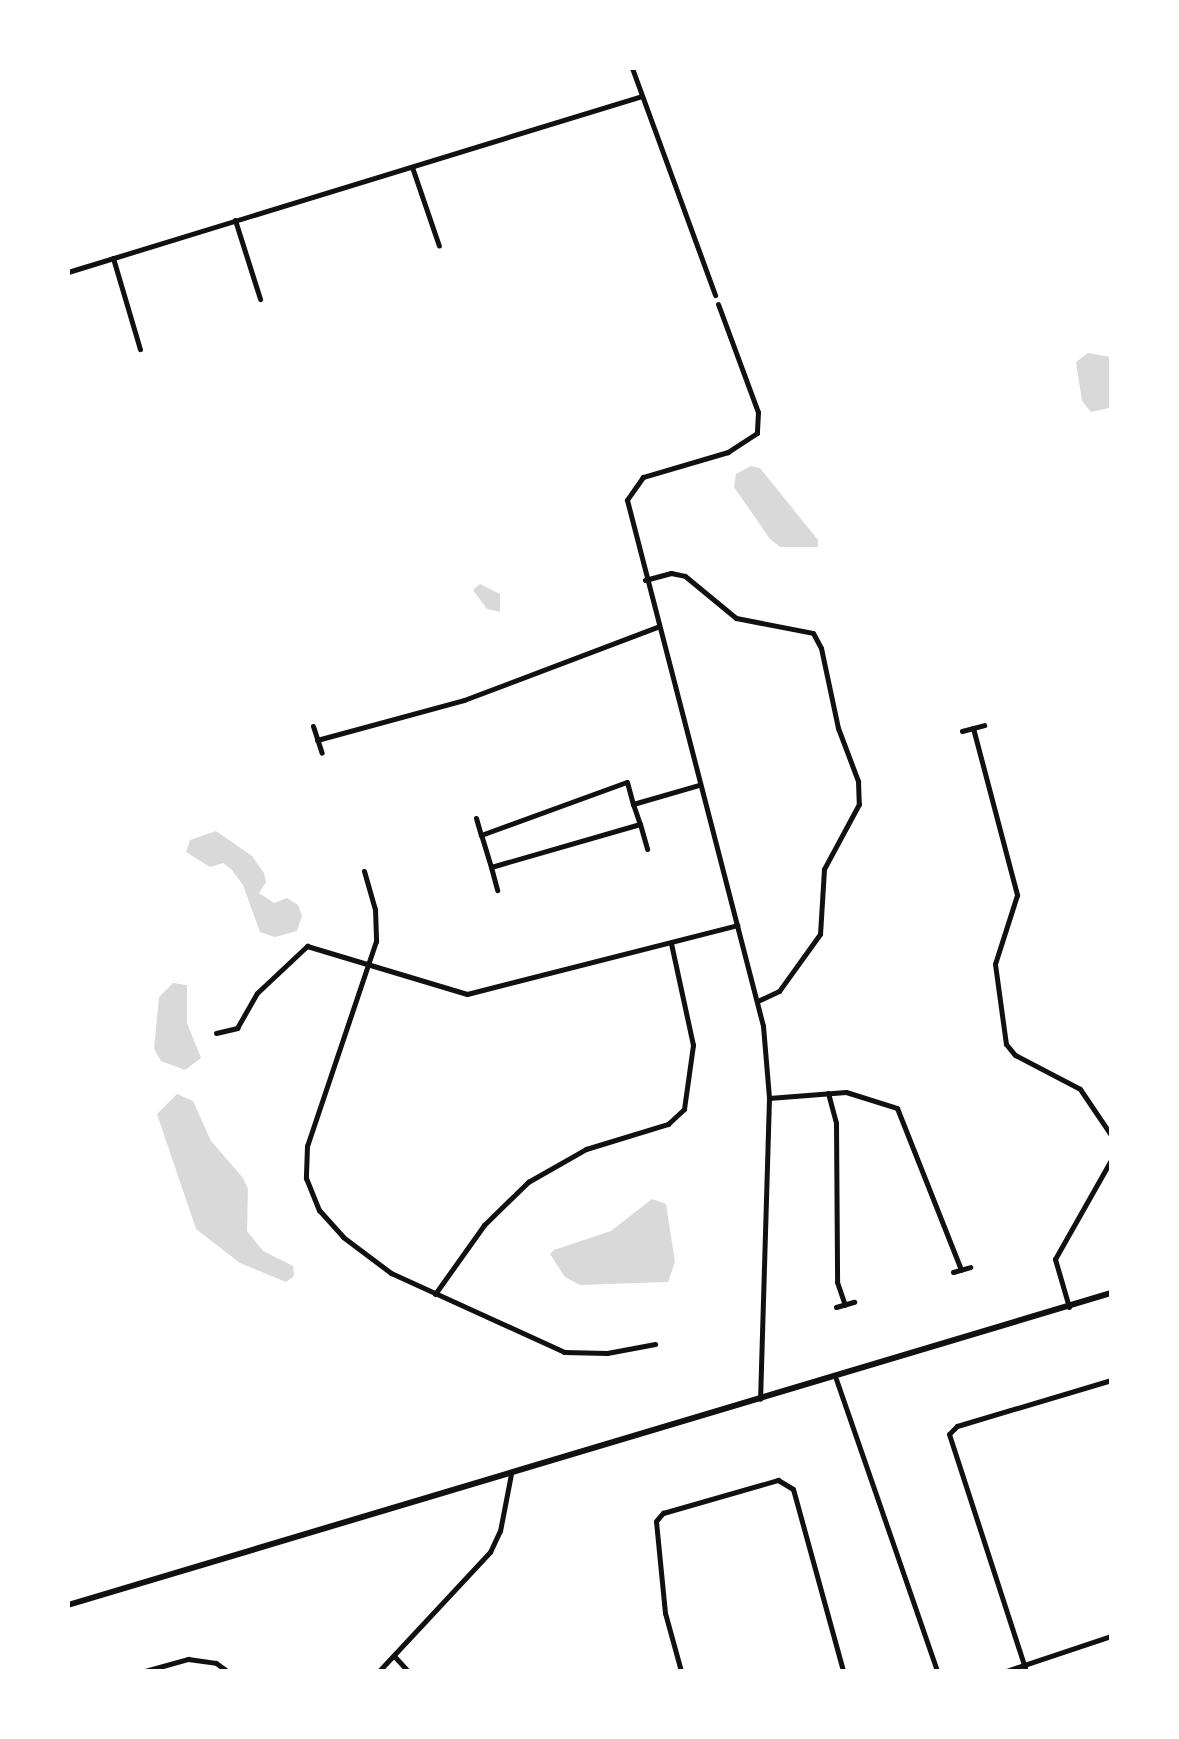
<!DOCTYPE html>
<html>
<head>
<meta charset="utf-8">
<style>
  body { margin:0 }
  #map { position:relative; width:1179px; height:1739px; overflow:hidden; background:#fff; font-family:"Open Sans",sans-serif }
  div>[style] { position:absolute }
  .water>* { inset:0; background:#d9d9d9 }
  .minor>* { height:5px; margin:-2.5px; padding:0 2.5px; transform-origin:2.5px; border-radius:2.5px; background:#111 }
  .tertiary>* { height:6px; margin:-3px; padding:0 3px; transform-origin:3px; border-radius:3px; background:#111 }
  span { translate:-50% -50%; white-space:nowrap; text-align:center; line-height:1.15; -webkit-text-stroke:8px #fff; paint-order:stroke }
  .frame { position:absolute; inset:0; border:70px solid #fff; pointer-events:none }
</style>
</head>
<body>
<div id="map">
  <div class="water">
    <i style="clip-path:polygon(1088px 353px,1111px 357px,1109px 408px,1091px 412px,1082px 401px,1076px 362px)"></i>
    <i style="clip-path:polygon(751px 466px,760px 468px,818px 540px,818px 547px,780px 547px,770px 539px,734px 487px,736px 474px)"></i>
    <i style="clip-path:polygon(480px 584px,500px 594px,500px 612px,487px 609px,473px 590px)"></i>
    <i style="clip-path:polygon(216px 831px,252px 856px,264px 873px,266px 882px,259px 893px,274px 903px,287px 898px,298px 905px,302px 916px,297px 931px,275px 937px,260px 932px,243px 885px,231px 869px,223px 863px,210px 867px,186px 852px,190px 840px)"></i>
    <i style="clip-path:polygon(173px 983px,187px 985px,187px 1023px,201px 1058px,185px 1070px,161px 1061px,154px 1049px,159px 997px)"></i>
    <i style="clip-path:polygon(177px 1094px,193px 1101px,211px 1141px,243px 1178px,248px 1189px,247px 1231px,263px 1251px,293px 1266px,294px 1276px,286px 1282px,240px 1263px,196px 1229px,157px 1114px)"></i>
    <i style="clip-path:polygon(652px 1199px,666px 1204px,675px 1262px,668px 1282px,580px 1285px,565px 1277px,550px 1254px,554px 1250px,611px 1231px)"></i>
  </div>
  <div class="minor">
    <i style="left:632px;top:68px;width:242px;rotate:69.9deg"></i>
    <i style="left:412px;top:167px;width:83px;rotate:71.1deg"></i>
    <i style="left:235px;top:220px;width:83px;rotate:72.4deg"></i>
    <i style="left:113px;top:258px;width:95px;rotate:73.5deg"></i>
    <i style="left:68px;top:272px;width:600px;rotate:-17.05deg"></i>
    <i style="left:718px;top:304px;width:115px;rotate:69.7deg"></i>
    <i style="left:758px;top:412px;width:21px;rotate:93deg"></i>
    <i style="left:757px;top:433px;width:35px;rotate:147deg"></i>
    <i style="left:728px;top:452px;width:89px;rotate:163.6deg"></i>
    <i style="left:643px;top:477px;width:28px;rotate:125deg"></i>
    <i style="left:627px;top:500px;width:543px;rotate:75.5deg"></i>
    <i style="left:763px;top:1026px;width:72px;rotate:85.2deg"></i>
    <i style="left:769px;top:1098px;width:301px;rotate:91.7deg"></i>
    <i style="left:645px;top:580px;width:27px;rotate:-15deg"></i>
    <i style="left:671px;top:573px;width:14px;rotate:12deg"></i>
    <i style="left:685px;top:576px;width:66px;rotate:39.5deg"></i>
    <i style="left:736px;top:618px;width:78px;rotate:11deg"></i>
    <i style="left:813px;top:633px;width:17px;rotate:62deg"></i>
    <i style="left:821px;top:648px;width:82px;rotate:78deg"></i>
    <i style="left:838px;top:728px;width:57px;rotate:69.3deg"></i>
    <i style="left:858px;top:781px;width:23px;rotate:88deg"></i>
    <i style="left:859px;top:804px;width:74px;rotate:118.3deg"></i>
    <i style="left:824px;top:869px;width:65px;rotate:93.5deg"></i>
    <i style="left:820px;top:934px;width:70px;rotate:125.7deg"></i>
    <i style="left:779px;top:991px;width:23px;rotate:155deg"></i>
    <i style="left:313px;top:726px;width:28px;rotate:72deg"></i>
    <i style="left:973px;top:728px;width:173px;rotate:75.2deg"></i>
    <i style="left:1017px;top:895px;width:72px;rotate:107.7deg"></i>
    <i style="left:995px;top:964px;width:81px;rotate:82.2deg"></i>
    <i style="left:1006px;top:1044px;width:14px;rotate:51deg"></i>
    <i style="left:1015px;top:1055px;width:73px;rotate:27.6deg"></i>
    <i style="left:1080px;top:1089px;width:55px;rotate:56deg"></i>
    <i style="left:962px;top:731px;width:23px;rotate:-15deg"></i>
    <i style="left:317px;top:740px;width:152px;rotate:-15.2deg"></i>
    <i style="left:464px;top:700px;width:206px;rotate:-20.7deg"></i>
    <i style="left:633px;top:804px;width:21px;rotate:71deg"></i>
    <i style="left:640px;top:824px;width:155px;rotate:163.9deg"></i>
    <i style="left:491px;top:867px;width:34px;rotate:-107deg"></i>
    <i style="left:481px;top:835px;width:155px;rotate:-20deg"></i>
    <i style="left:627px;top:782px;width:23px;rotate:75deg"></i>
    <i style="left:633px;top:804px;width:69px;rotate:-16.1deg"></i>
    <i style="left:476px;top:818px;width:18px;rotate:74deg"></i>
    <i style="left:640px;top:824px;width:26px;rotate:74deg"></i>
    <i style="left:491px;top:867px;width:24px;rotate:75deg"></i>
    <i style="left:364px;top:871px;width:40px;rotate:74deg"></i>
    <i style="left:375px;top:909px;width:32px;rotate:88deg"></i>
    <i style="left:376px;top:941px;width:216px;rotate:108.6deg"></i>
    <i style="left:307px;top:1146px;width:32px;rotate:92deg"></i>
    <i style="left:306px;top:1178px;width:35px;rotate:68deg"></i>
    <i style="left:319px;top:1210px;width:36px;rotate:48deg"></i>
    <i style="left:343px;top:1237px;width:60px;rotate:36.9deg"></i>
    <i style="left:391px;top:1273px;width:190px;rotate:24.5deg"></i>
    <i style="left:564px;top:1352px;width:43px;rotate:1.3deg"></i>
    <i style="left:607px;top:1353px;width:49px;rotate:-10.6deg"></i>
    <i style="left:216px;top:1033px;width:22px;rotate:-13deg"></i>
    <i style="left:237px;top:1028px;width:40px;rotate:-60.3deg"></i>
    <i style="left:257px;top:993px;width:69px;rotate:-43.2deg"></i>
    <i style="left:307px;top:946px;width:167px;rotate:16.7deg"></i>
    <i style="left:467px;top:994px;width:279px;rotate:-14.3deg"></i>
    <i style="left:828px;top:1093px;width:31px;rotate:75deg"></i>
    <i style="left:836px;top:1123px;width:159px;rotate:89.6deg"></i>
    <i style="left:837px;top:1282px;width:24px;rotate:71deg"></i>
    <i style="left:769px;top:1098px;width:77px;rotate:-4.5deg"></i>
    <i style="left:846px;top:1092px;width:53px;rotate:17.4deg"></i>
    <i style="left:897px;top:1108px;width:174px;rotate:68.4deg"></i>
    <i style="left:953px;top:1272px;width:18px;rotate:-16deg"></i>
    <i style="left:435px;top:1294px;width:85px;rotate:-54.6deg"></i>
    <i style="left:484px;top:1225px;width:62px;rotate:-44.3deg"></i>
    <i style="left:528px;top:1182px;width:67px;rotate:-29.6deg"></i>
    <i style="left:586px;top:1149px;width:86px;rotate:-17deg"></i>
    <i style="left:668px;top:1124px;width:22px;rotate:-43deg"></i>
    <i style="left:684px;top:1109px;width:65px;rotate:-82deg"></i>
    <i style="left:693px;top:1045px;width:104px;rotate:-102.2deg"></i>
    <i style="left:836px;top:1307px;width:19px;rotate:-16deg"></i>
    <i style="left:1069px;top:1307px;width:50px;rotate:-106.3deg"></i>
    <i style="left:1055px;top:1259px;width:114px;rotate:-60.5deg"></i>
    <i style="left:836px;top:1379px;width:309px;rotate:70.9deg"></i>
    <i style="left:394px;top:1656px;width:21px;rotate:47deg"></i>
    <i style="left:145px;top:1671px;width:45px;rotate:-15.6deg"></i>
    <i style="left:188px;top:1659px;width:28px;rotate:8deg"></i>
    <i style="left:216px;top:1663px;width:14px;rotate:36deg"></i>
    <i style="left:379px;top:1671px;width:163px;rotate:-47deg"></i>
    <i style="left:490px;top:1552px;width:23px;rotate:-65deg"></i>
    <i style="left:500px;top:1531px;width:58px;rotate:-79.1deg"></i>
    <i style="left:681px;top:1671px;width:60px;rotate:-105.4deg"></i>
    <i style="left:665px;top:1613px;width:92px;rotate:-95.6deg"></i>
    <i style="left:656px;top:1521px;width:11px;rotate:-49deg"></i>
    <i style="left:663px;top:1513px;width:120px;rotate:-16deg"></i>
    <i style="left:778px;top:1480px;width:17px;rotate:31deg"></i>
    <i style="left:793px;top:1489px;width:189px;rotate:74.6deg"></i>
    <i style="left:1006px;top:1671px;width:111px;rotate:-18.4deg"></i>
    <i style="left:1026px;top:1671px;width:249px;rotate:-108deg"></i>
    <i style="left:949px;top:1434px;width:11px;rotate:-45deg"></i>
    <i style="left:957px;top:1426px;width:161px;rotate:-16.6deg"></i>
  </div>
  <div class="tertiary">
    <i style="left:68px;top:1605px;width:1089px;rotate:-16.65deg"></i>
  </div>
  <div class="frame"></div>
</div>
</body>
</html>
